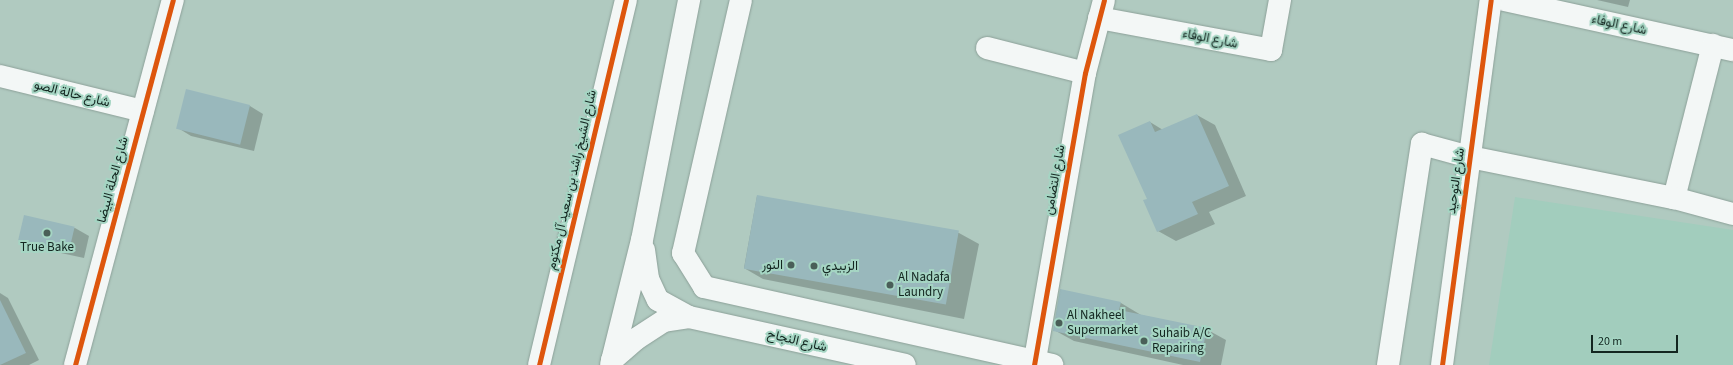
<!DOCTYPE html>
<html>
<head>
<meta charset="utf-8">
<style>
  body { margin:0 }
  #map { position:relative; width:1733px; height:365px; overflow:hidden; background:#b0cac0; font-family:"Source Sans 3",Vazirmatn,sans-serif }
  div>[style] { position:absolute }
  .built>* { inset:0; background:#a2cdbd }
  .shadow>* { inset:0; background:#0003 }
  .building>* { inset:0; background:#99b8bc; transform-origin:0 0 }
  .roads { filter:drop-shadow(0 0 1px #8ca098) drop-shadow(0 0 1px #8ca098) }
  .minor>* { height:22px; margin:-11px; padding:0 11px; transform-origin:11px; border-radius:11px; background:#f3f7f6 }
  .cycleway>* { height:5px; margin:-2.5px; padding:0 2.5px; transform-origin:2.5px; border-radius:2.5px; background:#dd560d }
  .dots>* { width:11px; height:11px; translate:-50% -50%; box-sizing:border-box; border:2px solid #a5d5c3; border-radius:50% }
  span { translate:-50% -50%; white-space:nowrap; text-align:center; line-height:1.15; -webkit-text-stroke:4px #a5d5c3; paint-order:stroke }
  .street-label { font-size:13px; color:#132620 }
  .poi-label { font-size:13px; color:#132620 }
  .right { translate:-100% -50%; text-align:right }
  .left { translate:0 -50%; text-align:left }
  .scale { position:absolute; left:1591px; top:335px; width:87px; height:18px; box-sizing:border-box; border:2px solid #132620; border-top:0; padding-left:5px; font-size:12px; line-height:14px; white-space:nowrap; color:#132620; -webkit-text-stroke:3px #a5d5c3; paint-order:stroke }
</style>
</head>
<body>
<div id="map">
  <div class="built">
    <i style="clip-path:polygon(1515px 197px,1733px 230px,1733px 365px,1489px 365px)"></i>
  </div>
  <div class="shadow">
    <i style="clip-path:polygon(1597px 0,1630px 0,1628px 7px)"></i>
    <i style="clip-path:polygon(250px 106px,263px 114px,254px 151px,191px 136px,178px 128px)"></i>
    <i style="clip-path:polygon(1197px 115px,1215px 125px,1246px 196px,1209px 212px,1215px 224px,1176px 241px,1158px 231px,1148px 199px,1150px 122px,1163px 130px)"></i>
    <i style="clip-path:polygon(757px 196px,959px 233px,979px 244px,964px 319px,763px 279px,744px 268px)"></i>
    <i style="clip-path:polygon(75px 228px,89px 236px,84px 258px,33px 247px,19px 239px)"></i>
    <i style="clip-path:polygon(1061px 291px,1121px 303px,1141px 315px,1206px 329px,1226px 340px,1221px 365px,1183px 365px,1074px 341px,1054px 330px)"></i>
    <i style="clip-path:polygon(0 293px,8px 298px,39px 360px,29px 365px,0 365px)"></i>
  </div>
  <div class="building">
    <i style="left:186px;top:89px;width:66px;height:41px;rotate:14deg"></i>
    <i style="clip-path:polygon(1197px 114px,1229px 186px,1192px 202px,1198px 214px,1157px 232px,1143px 200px,1147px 199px,1118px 135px,1150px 121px,1155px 132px)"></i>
    <i style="left:757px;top:195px;width:205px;height:75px;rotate:10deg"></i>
    <i style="left:24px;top:215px;width:52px;height:26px;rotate:13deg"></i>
    <i style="clip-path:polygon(1060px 289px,1121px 302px,1119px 310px,1207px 328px,1200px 362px,1053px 331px)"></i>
    <i style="clip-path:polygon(0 300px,26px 353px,0 365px)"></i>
  </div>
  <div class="roads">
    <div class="minor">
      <i style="left:741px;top:0;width:260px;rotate:102.9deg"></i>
      <i style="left:683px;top:253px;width:40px;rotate:58deg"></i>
      <i style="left:704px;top:287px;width:357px;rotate:12.6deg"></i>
      <i style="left:1505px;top:0;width:233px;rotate:12.4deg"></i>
      <i style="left:1099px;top:18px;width:175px;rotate:10.5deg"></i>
      <i style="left:1271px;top:50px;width:51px;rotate:-79.8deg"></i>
      <i style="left:987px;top:48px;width:101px;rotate:14.3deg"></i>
      <i style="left:0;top:76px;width:147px;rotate:13.8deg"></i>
      <i style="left:1674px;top:198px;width:158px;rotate:-75.7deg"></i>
      <i style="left:644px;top:250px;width:29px;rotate:82deg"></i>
      <i style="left:648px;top:279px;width:23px;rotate:65deg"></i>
      <i style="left:658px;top:300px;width:35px;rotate:29deg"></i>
      <i style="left:689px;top:317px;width:221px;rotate:12.5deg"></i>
      <i style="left:612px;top:360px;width:32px;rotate:-41deg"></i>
      <i style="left:636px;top:339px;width:33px;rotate:-33deg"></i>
      <i style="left:664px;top:321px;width:25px;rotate:-9deg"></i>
      <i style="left:75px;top:365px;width:378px;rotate:-75deg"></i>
      <i style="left:539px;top:365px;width:375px;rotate:-76.6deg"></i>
      <i style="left:611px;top:365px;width:129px;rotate:-76.1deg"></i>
      <i style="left:642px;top:240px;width:245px;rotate:-78.9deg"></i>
      <i style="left:1034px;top:365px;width:296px;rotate:-80.1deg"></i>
      <i style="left:1085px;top:73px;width:75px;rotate:-75.4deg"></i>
      <i style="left:1388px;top:365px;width:224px;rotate:-81.3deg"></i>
      <i style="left:1422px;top:144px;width:50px;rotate:15.2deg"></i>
      <i style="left:1470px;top:157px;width:208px;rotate:11.4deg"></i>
      <i style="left:1674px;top:198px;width:61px;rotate:15.2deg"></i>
      <i style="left:1442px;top:365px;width:368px;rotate:-82.4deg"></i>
    </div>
  </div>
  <div class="cycleway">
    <i style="left:75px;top:365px;width:378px;rotate:-75deg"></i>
    <i style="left:539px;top:365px;width:375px;rotate:-76.6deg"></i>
    <i style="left:1034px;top:365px;width:296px;rotate:-80.1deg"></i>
    <i style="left:1085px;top:73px;width:75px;rotate:-75.4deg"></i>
    <i style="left:1442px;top:365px;width:368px;rotate:-82.4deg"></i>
  </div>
  <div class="dots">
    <i style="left:47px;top:233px;background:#4a5f58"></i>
    <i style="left:791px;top:265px;background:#4a5f58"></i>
    <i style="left:814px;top:266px;background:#4a5f58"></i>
    <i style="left:890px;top:285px;background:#4a5f58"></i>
    <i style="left:1059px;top:323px;background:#4a5f58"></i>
    <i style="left:1144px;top:341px;background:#4a5f58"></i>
  </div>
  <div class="street-label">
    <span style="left:1619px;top:25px;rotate:12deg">شارع الوفاء</span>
    <span style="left:1210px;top:39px;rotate:11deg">شارع الوفاء</span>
    <span style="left:72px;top:94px;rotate:14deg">شارع حالة الصو</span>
    <span style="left:113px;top:180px;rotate:-75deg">شارع الحلة البيضا</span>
    <span style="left:572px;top:180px;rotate:-77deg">شارع الشيخ راشد بن سعيد آل مكتوم</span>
    <span style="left:1055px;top:180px;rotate:-80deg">شارع التضامن</span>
    <span style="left:1456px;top:181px;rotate:-82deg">شارع التوحيد</span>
    <span style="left:797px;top:341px;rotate:13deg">شارع النجاح</span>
  </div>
  <div class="poi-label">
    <span style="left:47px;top:247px">True Bake</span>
    <span class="right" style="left:783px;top:265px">النور</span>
    <span class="left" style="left:822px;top:266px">الزبيدي</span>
    <span class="left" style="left:898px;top:285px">Al Nadafa<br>Laundry</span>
    <span class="left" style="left:1067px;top:323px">Al Nakheel<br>Supermarket</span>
    <span class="left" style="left:1152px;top:341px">Suhaib A/C<br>Repairing</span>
  </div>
  <div class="scale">20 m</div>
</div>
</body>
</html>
